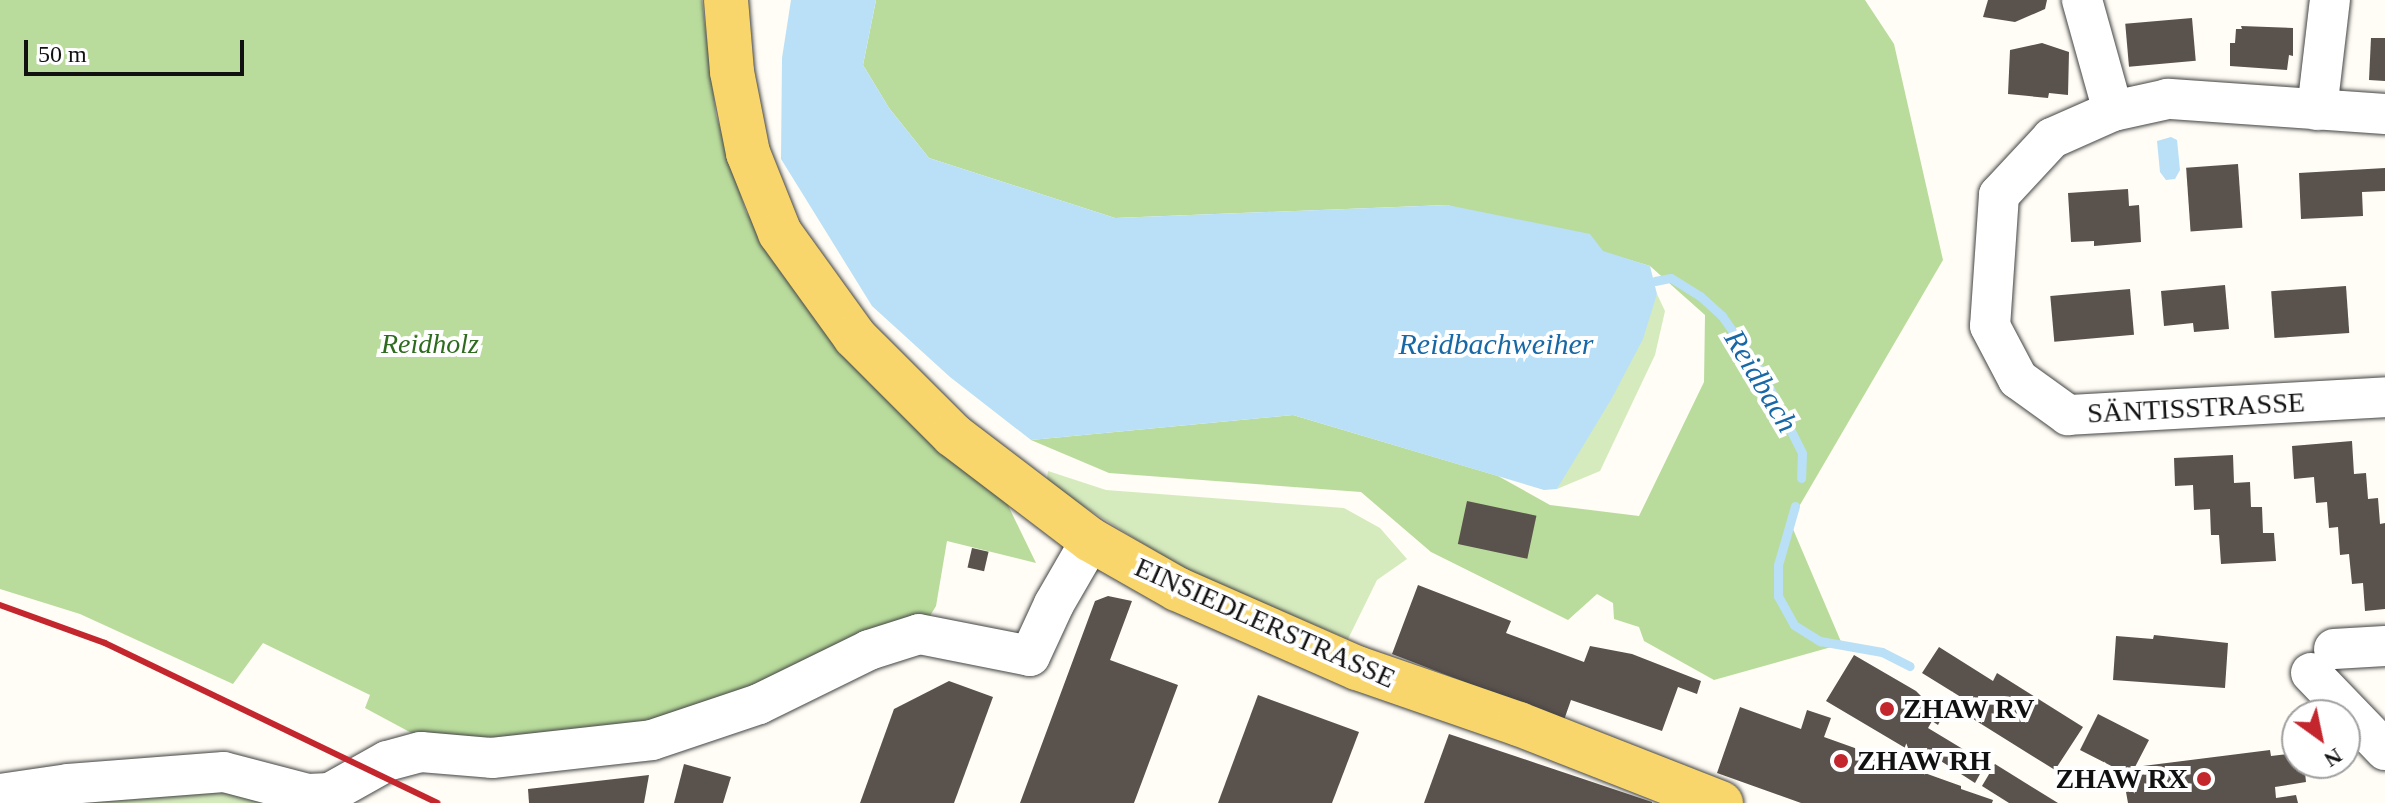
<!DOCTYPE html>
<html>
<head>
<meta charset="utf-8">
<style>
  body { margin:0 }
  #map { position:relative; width:2385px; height:803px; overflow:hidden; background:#fffdf5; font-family:Georgia,serif }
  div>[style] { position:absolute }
  .green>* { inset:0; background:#d5ebbd }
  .forest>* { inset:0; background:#b9dc9c }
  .water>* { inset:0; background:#b9e0f7 }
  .stream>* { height:9px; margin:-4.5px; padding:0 4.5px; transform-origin:4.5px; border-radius:4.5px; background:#b9e0f7 }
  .building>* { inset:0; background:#5a524d; transform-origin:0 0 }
  .roads { filter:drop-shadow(0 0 2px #444) drop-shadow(0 0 2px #444) }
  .minor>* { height:40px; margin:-20px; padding:0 20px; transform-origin:20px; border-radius:20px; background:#fff }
  .major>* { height:44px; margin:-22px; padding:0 22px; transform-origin:22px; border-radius:22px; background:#f9d66b }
  .rail>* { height:6px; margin:-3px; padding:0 3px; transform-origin:3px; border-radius:3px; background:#c4262e }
  .dots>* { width:22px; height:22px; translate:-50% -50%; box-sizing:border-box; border:4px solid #fff; border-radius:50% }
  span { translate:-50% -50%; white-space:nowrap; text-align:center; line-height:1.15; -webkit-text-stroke:8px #fff; paint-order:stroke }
  .park-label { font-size:28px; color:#2f6b1f; font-style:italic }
  .street-label { font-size:28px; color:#111 }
  .poi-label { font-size:28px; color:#111; font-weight:700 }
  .left { translate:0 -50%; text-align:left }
  .right { translate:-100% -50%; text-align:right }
  .water-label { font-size:30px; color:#1768a6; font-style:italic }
  .north { position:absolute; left:2281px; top:699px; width:80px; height:80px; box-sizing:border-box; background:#fff; border:2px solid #a0a0a0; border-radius:50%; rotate:147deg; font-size:22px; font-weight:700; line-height:32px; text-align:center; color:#111 }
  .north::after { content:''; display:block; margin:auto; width:28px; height:36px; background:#c4262e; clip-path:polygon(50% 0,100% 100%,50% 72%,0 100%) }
  .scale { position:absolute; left:24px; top:40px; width:220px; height:36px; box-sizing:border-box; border:4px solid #111; border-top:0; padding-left:10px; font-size:24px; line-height:28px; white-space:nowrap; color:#111; -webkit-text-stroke:6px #fff; paint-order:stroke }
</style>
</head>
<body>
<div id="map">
  <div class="green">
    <i style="clip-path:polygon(1657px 294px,1665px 311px,1655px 355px,1600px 471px,1557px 489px)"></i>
    <i style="clip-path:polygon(1048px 471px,1106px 490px,1344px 508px,1380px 528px,1407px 559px,1377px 580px,1348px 639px,1185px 570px,1072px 499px,1047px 479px)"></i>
    <i style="clip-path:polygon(214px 787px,305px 803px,9px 803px)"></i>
  </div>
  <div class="forest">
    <i style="clip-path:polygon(0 0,702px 0,716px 115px,746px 212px,869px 383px,1004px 497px,1036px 563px,947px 541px,936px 606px,919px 634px,759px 704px,487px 750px,419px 737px,365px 708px,370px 695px,263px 643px,233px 684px,80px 614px,0 589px)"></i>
    <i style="clip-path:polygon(876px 0,1865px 0,1894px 44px,1943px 260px,1790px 522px,1842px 644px,1714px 680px,1644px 641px,1639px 627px,1614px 619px,1613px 603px,1597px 594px,1568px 620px,1431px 552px,1361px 492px,1109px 473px,1031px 440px,1293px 415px,1498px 476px,1550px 505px,1639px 516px,1704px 382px,1705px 315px,1650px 266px,1447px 205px,1115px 218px,929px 158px,889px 108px,863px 65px)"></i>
  </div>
  <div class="water">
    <i style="clip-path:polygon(791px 0,876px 0,863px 65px,889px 108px,929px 158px,1115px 218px,1447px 205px,1590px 234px,1603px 251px,1650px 266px,1657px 294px,1643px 339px,1612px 398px,1557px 489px,1544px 490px,1293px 415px,1031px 440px,950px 377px,872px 306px,781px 159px,782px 58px)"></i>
    <i style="clip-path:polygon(2171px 137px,2177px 140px,2180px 170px,2175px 179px,2166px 180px,2160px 172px,2157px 141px)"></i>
  </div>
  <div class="stream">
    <i style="left:1655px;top:281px;width:16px;rotate:-11deg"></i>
    <i style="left:1671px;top:278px;width:34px;rotate:32deg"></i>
    <i style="left:1700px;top:296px;width:30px;rotate:42deg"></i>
    <i style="left:1722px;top:316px;width:70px;rotate:54.9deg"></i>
    <i style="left:1762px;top:373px;width:89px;rotate:63.4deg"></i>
    <i style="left:1802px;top:453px;width:25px;rotate:92deg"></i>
    <i style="left:1795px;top:506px;width:61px;rotate:106.1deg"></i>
    <i style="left:1778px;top:565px;width:31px;rotate:90deg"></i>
    <i style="left:1778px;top:596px;width:33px;rotate:61deg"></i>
    <i style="left:1794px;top:625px;width:31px;rotate:32deg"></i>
    <i style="left:1820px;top:641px;width:63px;rotate:10.1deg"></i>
    <i style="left:1882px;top:652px;width:31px;rotate:27deg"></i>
  </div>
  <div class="building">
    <i style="clip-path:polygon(1988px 0,2047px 0,2045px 9px,2015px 22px,1983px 17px)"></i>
    <i style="left:2192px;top:18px;width:43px;height:67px;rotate:85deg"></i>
    <i style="clip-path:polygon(2241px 26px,2293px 28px,2293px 56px,2289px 55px,2287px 70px,2230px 66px,2230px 43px,2235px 43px,2236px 29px,2242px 29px)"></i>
    <i style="clip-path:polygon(2371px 38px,2385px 38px,2385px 81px,2369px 80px)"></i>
    <i style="clip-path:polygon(2042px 43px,2069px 52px,2068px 95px,2049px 93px,2048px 98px,2008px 94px,2010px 50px)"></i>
    <i style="left:2238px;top:164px;width:64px;height:52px;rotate:86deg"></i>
    <i style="clip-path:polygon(2385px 168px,2385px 191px,2362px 192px,2363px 216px,2301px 219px,2299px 173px)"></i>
    <i style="clip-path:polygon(2128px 189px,2129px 206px,2139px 205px,2141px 242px,2094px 246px,2094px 241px,2071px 242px,2068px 193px)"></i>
    <i style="clip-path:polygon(2225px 285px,2229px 329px,2194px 332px,2193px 323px,2164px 326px,2161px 291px)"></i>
    <i style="left:2346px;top:286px;width:47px;height:75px;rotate:86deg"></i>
    <i style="left:2130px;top:289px;width:46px;height:80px;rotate:85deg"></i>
    <i style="clip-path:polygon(2352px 441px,2354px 474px,2366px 473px,2368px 499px,2378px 498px,2380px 524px,2385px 523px,2385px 609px,2365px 611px,2363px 583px,2352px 584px,2349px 554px,2340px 555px,2338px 527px,2329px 528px,2327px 502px,2316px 503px,2314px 477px,2294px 479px,2292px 446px)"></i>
    <i style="clip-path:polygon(2233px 455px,2234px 483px,2250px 482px,2251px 507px,2262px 507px,2263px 533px,2274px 533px,2276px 561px,2221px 564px,2219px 535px,2211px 535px,2210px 509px,2194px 510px,2193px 485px,2175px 486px,2174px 458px)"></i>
    <i style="left:1467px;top:501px;width:71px;height:44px;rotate:12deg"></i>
    <i style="left:972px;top:548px;width:17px;height:20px;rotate:13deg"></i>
    <i style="clip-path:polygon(1418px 585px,1511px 621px,1506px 633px,1584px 662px,1590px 646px,1632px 654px,1701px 681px,1697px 694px,1678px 687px,1662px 731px,1571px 700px,1564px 720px,1392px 654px)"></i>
    <i style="clip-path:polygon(1108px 596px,1132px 601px,1110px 660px,1178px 685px,1134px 803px,1020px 803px,1095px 601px)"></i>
    <i style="clip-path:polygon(2154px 635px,2228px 643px,2225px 688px,2113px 680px,2116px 636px,2153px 639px)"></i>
    <i style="clip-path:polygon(1939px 647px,1993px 681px,1997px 673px,2083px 727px,2055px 770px,1970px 717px,1977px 707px,1922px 673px)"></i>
    <i style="clip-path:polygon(1854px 655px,1916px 691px,1942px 717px,1938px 725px,1932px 721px,1928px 728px,1986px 763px,1975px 783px,1933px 756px,1929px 762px,1826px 701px)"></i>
    <i style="clip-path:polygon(949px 681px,993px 697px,954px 803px,860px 803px,894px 709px)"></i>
    <i style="clip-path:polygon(1258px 695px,1359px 732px,1332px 803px,1218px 803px)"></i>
    <i style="clip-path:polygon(1740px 707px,1801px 729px,1807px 710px,1831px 718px,1824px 737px,1961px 786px,1961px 789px,1993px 800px,1992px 803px,1801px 803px,1717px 773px)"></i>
    <i style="clip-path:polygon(2098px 714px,2149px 740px,2135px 767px,2270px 750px,2271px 756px,2297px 753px,2297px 763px,2304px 763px,2306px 782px,2275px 787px,2276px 798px,2296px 795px,2298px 803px,2128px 803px,2126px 792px,2136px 791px,2133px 772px,2131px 776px,2080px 750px)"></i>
    <i style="clip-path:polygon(1449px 734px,1652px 802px,1652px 803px,1424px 803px)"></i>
    <i style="clip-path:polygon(684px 764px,731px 777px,723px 803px,674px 803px)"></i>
    <i style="clip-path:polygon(1995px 764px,2058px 803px,2009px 803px,1982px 786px)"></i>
    <i style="clip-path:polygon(649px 775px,644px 803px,529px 803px,528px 789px)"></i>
  </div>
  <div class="roads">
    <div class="minor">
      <i style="left:2082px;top:0;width:115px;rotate:74.4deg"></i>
      <i style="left:2317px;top:110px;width:111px;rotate:-83.3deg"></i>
      <i style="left:2385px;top:114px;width:218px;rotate:-176deg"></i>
      <i style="left:2168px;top:99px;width:56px;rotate:167.7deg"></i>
      <i style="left:2113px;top:111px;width:67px;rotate:156.1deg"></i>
      <i style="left:2052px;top:138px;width:78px;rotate:132.9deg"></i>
      <i style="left:1999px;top:195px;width:131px;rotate:93.9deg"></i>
      <i style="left:1990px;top:326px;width:60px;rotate:62.2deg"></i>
      <i style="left:2018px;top:379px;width:62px;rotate:35.8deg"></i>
      <i style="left:2068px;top:415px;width:318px;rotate:-3.2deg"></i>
      <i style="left:2334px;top:649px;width:51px;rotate:-3.4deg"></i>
      <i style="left:2311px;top:673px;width:107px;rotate:46.1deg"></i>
      <i style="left:0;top:794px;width:69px;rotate:-8.4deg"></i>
      <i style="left:68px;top:784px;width:156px;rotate:-4.4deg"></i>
      <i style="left:224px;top:772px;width:87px;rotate:14.7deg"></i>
      <i style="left:308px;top:794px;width:22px;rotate:-3deg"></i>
      <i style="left:330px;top:793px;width:65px;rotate:-29.3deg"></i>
      <i style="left:387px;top:761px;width:35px;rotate:-15deg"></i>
      <i style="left:421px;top:752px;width:71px;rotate:4.8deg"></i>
      <i style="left:492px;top:758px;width:161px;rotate:-6.4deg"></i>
      <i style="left:652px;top:740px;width:113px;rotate:-18.6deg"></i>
      <i style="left:759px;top:704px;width:123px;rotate:-26.1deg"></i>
      <i style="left:869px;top:650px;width:52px;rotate:-17.7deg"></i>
      <i style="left:919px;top:634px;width:113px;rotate:11.2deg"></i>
      <i style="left:1030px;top:656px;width:57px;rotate:-65.2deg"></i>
      <i style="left:1054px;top:604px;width:74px;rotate:-60deg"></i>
    </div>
    <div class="major">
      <i style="left:726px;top:0;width:72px;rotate:85.2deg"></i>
      <i style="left:732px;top:72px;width:83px;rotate:78.8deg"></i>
      <i style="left:748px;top:153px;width:86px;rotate:68.2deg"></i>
      <i style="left:780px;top:233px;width:128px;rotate:54.2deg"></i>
      <i style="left:855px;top:337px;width:139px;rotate:45deg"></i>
      <i style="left:953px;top:435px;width:173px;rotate:37.3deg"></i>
      <i style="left:1091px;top:540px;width:99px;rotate:29.7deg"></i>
      <i style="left:1177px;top:589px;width:197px;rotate:23.7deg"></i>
      <i style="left:1357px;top:668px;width:171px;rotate:19.1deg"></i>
      <i style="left:1519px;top:724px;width:217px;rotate:21.4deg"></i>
    </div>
  </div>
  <div class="rail">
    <i style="left:0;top:605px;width:112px;rotate:19.9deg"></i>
    <i style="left:105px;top:643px;width:369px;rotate:25.7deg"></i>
  </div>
  <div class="dots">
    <i style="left:1887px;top:709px;background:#c4262e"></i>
    <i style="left:1841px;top:761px;background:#c4262e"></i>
    <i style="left:2204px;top:779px;background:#c4262e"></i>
  </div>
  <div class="park-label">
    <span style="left:430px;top:344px">Reidholz</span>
  </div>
  <div class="street-label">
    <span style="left:2196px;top:408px;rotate:-3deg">SÄNTISSTRASSE</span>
    <span style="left:1265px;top:623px;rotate:24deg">EINSIEDLERSTRASSE</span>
  </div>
  <div class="poi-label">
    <span class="left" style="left:1903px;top:709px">ZHAW RV</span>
    <span class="left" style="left:1857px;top:761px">ZHAW RH</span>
    <span class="right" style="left:2188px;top:779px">ZHAW RX</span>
  </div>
  <div class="water-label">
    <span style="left:1496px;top:344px">Reidbachweiher</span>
    <span style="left:1761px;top:381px;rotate:59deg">Reidbach</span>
  </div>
  <div class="north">N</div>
  <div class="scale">50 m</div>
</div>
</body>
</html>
